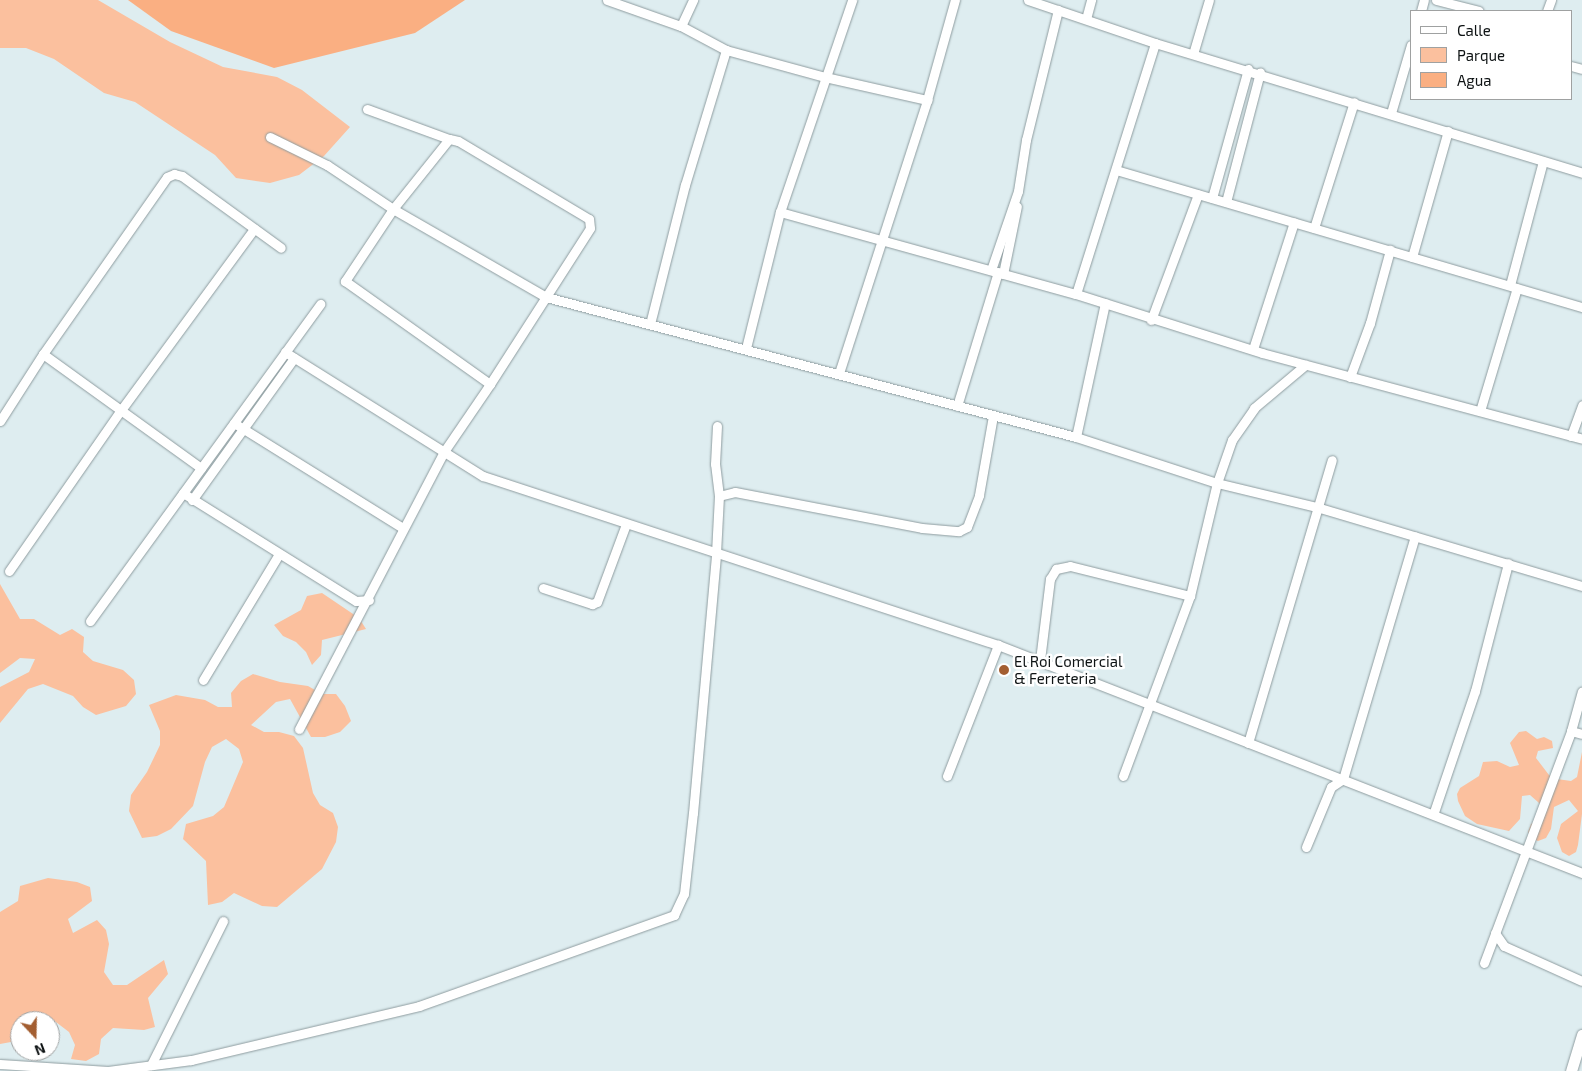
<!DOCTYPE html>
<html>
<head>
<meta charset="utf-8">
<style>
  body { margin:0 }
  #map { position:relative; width:1582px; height:1071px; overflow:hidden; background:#deedf0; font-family:"Exo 2",sans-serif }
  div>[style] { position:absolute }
  .green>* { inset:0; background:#fbc09e }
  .water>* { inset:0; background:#faaf82 }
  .roads { filter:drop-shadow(0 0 1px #8e9c9f) drop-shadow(0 0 1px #8e9c9f) }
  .street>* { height:9px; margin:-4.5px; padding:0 4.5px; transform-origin:4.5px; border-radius:4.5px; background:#fff }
  .secondary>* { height:11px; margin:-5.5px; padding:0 5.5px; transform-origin:5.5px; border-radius:5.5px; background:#fff }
  .dots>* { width:14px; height:14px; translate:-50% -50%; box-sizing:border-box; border:2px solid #fff; border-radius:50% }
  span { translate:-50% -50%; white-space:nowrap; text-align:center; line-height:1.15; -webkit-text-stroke:5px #fff; paint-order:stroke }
  .poi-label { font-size:15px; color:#0e1314 }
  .left { translate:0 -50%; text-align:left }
  .legend { position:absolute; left:1410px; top:10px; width:162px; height:90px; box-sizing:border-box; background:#fff; border:1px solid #9fa1a1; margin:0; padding:6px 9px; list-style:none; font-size:15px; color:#0e1314 }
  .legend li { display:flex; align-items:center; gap:10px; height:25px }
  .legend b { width:25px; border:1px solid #9fa1a1 }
  .north { position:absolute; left:10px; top:1011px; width:50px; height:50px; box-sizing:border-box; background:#fff; border:1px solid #9fa1a1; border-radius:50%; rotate:159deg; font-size:14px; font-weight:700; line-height:20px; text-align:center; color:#0e1314 }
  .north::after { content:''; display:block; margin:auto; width:18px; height:22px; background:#a35e31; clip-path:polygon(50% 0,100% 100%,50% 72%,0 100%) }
</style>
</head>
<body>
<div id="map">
  <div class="green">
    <i style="clip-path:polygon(0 0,98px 0,170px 42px,223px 67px,277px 77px,302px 90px,350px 127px,324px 156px,299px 175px,270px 183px,236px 178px,215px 155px,135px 102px,104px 93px,54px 59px,26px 48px,0 48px)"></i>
    <i style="clip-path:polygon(0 584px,20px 619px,34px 619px,60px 635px,72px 629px,84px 637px,83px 652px,93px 661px,123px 670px,134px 680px,136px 694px,126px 706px,96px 715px,83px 707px,73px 696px,43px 684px,28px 689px,0 723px,0 687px,29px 672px,35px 659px,20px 658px,0 673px)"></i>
    <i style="clip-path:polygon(322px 593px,359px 618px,366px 629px,322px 640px,321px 655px,312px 665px,306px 652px,296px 642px,283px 636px,274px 625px,301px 610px,307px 596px)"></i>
    <i style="clip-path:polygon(253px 674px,280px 682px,308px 686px,322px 694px,336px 694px,345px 706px,351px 721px,340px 732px,325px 737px,311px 737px,290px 699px,276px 702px,251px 725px,264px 732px,279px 732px,294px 736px,303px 748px,313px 793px,320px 805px,333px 813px,338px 827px,336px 842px,322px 869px,277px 907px,262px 906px,234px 893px,222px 902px,208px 905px,206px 861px,183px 839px,186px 824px,213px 816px,224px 807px,243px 762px,239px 749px,226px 739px,212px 747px,205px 762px,193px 806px,171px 829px,157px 836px,142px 838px,129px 811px,131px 795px,147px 772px,160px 745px,160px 731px,149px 705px,176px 695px,205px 700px,218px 707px,232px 707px,231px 693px,241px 681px)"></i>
    <i style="clip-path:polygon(1526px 731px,1537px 739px,1544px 737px,1552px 741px,1553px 748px,1538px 751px,1536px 758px,1549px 775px,1557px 779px,1571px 781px,1577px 777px,1582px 752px,1582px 814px,1578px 845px,1576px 852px,1569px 856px,1562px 852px,1557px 838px,1561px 824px,1578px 811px,1569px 800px,1554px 807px,1551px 829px,1546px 838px,1538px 841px,1531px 838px,1528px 832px,1531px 824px,1544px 816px,1547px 810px,1530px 795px,1522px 796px,1520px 819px,1509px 831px,1477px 824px,1465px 816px,1458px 801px,1457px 794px,1460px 788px,1479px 776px,1483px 762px,1497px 761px,1510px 767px,1519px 765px,1510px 743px,1519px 732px)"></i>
    <i style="clip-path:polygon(48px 878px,77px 882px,90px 887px,92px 901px,68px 919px,73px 933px,97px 920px,106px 930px,109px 944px,104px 972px,113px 985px,127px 985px,164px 960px,168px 974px,148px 998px,155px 1027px,144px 1030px,113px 1028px,101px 1039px,99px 1054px,86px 1061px,71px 1059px,75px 1045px,69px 1032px,44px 1013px,20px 1021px,20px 1031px,11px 1042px,0 1044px,0 912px,18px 901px,20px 886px)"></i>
  </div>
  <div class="water">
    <i style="clip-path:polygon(128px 0,465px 0,415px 33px,274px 68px,171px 31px)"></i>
  </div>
  <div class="roads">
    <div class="street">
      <i style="left:607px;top:0;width:78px;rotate:19.4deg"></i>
      <i style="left:681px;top:26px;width:51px;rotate:28.1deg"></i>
      <i style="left:726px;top:50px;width:103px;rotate:15.3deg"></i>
      <i style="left:825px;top:77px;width:105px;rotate:12.7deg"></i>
      <i style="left:1028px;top:0;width:134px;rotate:18.7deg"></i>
      <i style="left:1155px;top:43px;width:446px;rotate:16.9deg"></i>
      <i style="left:1436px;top:0;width:44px;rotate:14.3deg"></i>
      <i style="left:1421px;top:11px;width:11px;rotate:-75deg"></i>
      <i style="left:1547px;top:11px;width:12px;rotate:-70deg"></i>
      <i style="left:1086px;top:19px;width:20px;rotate:-75deg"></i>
      <i style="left:681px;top:26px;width:29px;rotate:-65deg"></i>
      <i style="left:1193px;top:54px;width:56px;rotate:-73.5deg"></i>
      <i style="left:1571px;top:66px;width:11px;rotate:15deg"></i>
      <i style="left:367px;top:109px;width:87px;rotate:20.1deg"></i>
      <i style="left:1391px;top:113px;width:71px;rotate:-73.6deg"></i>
      <i style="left:270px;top:137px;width:64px;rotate:26.2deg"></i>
      <i style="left:327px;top:165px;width:79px;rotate:33.7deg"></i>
      <i style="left:393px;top:209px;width:177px;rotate:29.9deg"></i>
      <i style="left:546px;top:297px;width:548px;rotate:14.8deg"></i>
      <i style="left:1076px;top:437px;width:148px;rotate:18.1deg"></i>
      <i style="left:1217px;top:483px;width:106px;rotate:13.6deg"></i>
      <i style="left:1320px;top:508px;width:273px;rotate:16.6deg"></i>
      <i style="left:1116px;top:170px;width:486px;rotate:16.4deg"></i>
      <i style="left:1212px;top:198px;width:134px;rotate:-74.4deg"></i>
      <i style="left:1226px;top:202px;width:134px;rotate:-75.3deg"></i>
      <i style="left:780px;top:212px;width:307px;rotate:15.5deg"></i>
      <i style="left:1076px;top:294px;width:195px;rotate:17.6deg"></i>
      <i style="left:1262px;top:353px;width:331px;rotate:15deg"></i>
      <i style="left:1314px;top:228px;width:132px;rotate:-72.4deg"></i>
      <i style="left:1412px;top:257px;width:131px;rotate:-74.1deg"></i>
      <i style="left:991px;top:270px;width:83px;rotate:-71.1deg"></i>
      <i style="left:1018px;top:191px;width:52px;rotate:-81.1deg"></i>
      <i style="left:1026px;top:140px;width:134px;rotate:-76.2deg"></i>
      <i style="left:1003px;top:274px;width:69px;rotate:-78.4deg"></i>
      <i style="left:1510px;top:285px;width:128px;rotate:-75.1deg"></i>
      <i style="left:1076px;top:294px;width:263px;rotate:-72.5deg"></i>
      <i style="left:1151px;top:320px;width:134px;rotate:-69.5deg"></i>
      <i style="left:650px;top:324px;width:143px;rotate:-75.9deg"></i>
      <i style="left:685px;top:185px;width:141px;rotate:-73.1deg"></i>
      <i style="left:746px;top:348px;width:140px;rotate:-76deg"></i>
      <i style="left:780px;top:212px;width:224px;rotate:-71.2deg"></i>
      <i style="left:1253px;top:349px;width:133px;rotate:-72.1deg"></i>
      <i style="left:285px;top:352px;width:234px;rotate:32.1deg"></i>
      <i style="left:483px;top:476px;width:542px;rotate:18.17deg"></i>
      <i style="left:998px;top:645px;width:627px;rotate:21.33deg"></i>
      <i style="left:43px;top:354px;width:195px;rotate:35.8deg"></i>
      <i style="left:839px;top:373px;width:287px;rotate:-72.1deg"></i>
      <i style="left:927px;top:100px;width:104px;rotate:-74.4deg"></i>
      <i style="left:1350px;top:377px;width:58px;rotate:-69.7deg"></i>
      <i style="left:1370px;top:323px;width:76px;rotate:-74.7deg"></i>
      <i style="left:957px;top:406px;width:140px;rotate:-73deg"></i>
      <i style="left:1480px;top:411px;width:128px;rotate:-73.3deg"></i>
      <i style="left:0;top:421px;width:80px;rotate:-57.3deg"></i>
      <i style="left:43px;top:354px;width:216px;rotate:-55deg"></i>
      <i style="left:167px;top:177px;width:8px;rotate:-23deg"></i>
      <i style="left:174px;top:174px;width:8px;rotate:14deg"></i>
      <i style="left:182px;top:176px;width:122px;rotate:36deg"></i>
      <i style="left:234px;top:423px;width:199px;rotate:31.9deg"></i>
      <i style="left:1571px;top:436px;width:33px;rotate:-70deg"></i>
      <i style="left:1076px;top:437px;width:137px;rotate:-77.8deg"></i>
      <i style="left:183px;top:493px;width:204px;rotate:32deg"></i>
      <i style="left:356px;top:601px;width:13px;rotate:-4deg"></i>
      <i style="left:719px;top:496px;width:16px;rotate:-14deg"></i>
      <i style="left:735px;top:492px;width:190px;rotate:10.9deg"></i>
      <i style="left:922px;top:528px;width:37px;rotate:5deg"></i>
      <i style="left:959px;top:531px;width:9px;rotate:-27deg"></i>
      <i style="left:967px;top:527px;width:34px;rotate:-69deg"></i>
      <i style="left:979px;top:495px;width:80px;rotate:-80deg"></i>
      <i style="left:192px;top:500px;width:175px;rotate:-54.3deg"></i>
      <i style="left:9px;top:571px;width:196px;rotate:-55.2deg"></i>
      <i style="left:121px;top:410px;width:225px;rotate:-53.7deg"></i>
      <i style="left:543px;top:588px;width:52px;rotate:18.1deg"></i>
      <i style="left:592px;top:604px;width:5px;rotate:-22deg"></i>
      <i style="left:597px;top:602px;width:83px;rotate:-69.6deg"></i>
      <i style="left:90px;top:621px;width:392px;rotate:-54deg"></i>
      <i style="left:1040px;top:660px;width:82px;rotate:-83deg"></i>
      <i style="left:1050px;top:579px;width:12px;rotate:-59deg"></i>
      <i style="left:1056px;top:569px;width:14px;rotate:-12deg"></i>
      <i style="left:1070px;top:566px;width:124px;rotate:14deg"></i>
      <i style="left:203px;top:680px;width:147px;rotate:-58.9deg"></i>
      <i style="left:299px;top:729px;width:311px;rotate:-62.4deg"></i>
      <i style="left:443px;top:453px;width:83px;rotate:-55.7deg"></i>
      <i style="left:490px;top:384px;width:185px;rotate:-57.3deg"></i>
      <i style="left:590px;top:228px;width:9px;rotate:-96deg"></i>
      <i style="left:589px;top:219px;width:152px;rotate:-149.2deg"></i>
      <i style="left:458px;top:141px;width:9px;rotate:-167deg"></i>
      <i style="left:449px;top:139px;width:90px;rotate:128.7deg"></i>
      <i style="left:393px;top:209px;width:87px;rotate:123.7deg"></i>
      <i style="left:345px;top:281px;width:178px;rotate:35.4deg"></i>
      <i style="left:1571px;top:731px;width:11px;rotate:15deg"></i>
      <i style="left:1248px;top:743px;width:295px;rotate:-73.5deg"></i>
      <i style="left:947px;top:776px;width:141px;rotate:-68.7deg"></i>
      <i style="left:1123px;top:776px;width:192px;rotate:-69.6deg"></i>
      <i style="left:1190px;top:596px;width:116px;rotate:-76.6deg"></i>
      <i style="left:1217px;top:483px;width:46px;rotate:-70.8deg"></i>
      <i style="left:1232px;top:440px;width:39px;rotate:-55deg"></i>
      <i style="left:1254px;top:408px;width:67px;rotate:-40.1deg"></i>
      <i style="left:1434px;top:812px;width:128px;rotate:-71.3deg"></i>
      <i style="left:1475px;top:691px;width:132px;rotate:-75.5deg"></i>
      <i style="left:1306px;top:847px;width:65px;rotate:-67.4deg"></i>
      <i style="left:1331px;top:787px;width:14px;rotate:-34deg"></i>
      <i style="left:1343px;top:779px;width:253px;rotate:-73.5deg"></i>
      <i style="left:1495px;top:933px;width:16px;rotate:55deg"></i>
      <i style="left:1504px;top:946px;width:85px;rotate:24.2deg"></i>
      <i style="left:1484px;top:963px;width:248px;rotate:-69.4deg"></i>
      <i style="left:1571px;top:731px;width:41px;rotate:-74.6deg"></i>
      <i style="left:0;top:1064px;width:108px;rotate:3.7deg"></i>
      <i style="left:108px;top:1071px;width:84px;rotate:-7.5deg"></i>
      <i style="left:191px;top:1060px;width:234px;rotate:-13.3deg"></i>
      <i style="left:419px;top:1006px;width:271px;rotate:-19.6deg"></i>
      <i style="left:674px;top:915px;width:23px;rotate:-65deg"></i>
      <i style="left:684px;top:894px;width:81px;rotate:-83.7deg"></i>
      <i style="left:693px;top:813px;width:261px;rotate:-84.9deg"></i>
      <i style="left:716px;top:553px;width:57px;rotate:-87deg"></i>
      <i style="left:719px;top:496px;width:32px;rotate:-97deg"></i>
      <i style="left:715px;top:464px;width:38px;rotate:-87deg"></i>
      <i style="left:151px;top:1065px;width:161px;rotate:-63.4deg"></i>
    </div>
    <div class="secondary">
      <i style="left:1571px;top:1071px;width:38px;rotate:-73deg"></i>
    </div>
  </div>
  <div class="dots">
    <i style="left:1004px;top:670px;background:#a35e31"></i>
  </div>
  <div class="poi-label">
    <span class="left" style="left:1014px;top:670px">El Roi Comercial<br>&amp; Ferreteria</span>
  </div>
  <ul class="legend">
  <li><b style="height:6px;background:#fff"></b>Calle</li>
  <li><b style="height:14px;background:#fbc09e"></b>Parque</li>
  <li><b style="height:14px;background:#faaf82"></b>Agua</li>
  </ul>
  <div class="north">N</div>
</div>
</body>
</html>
